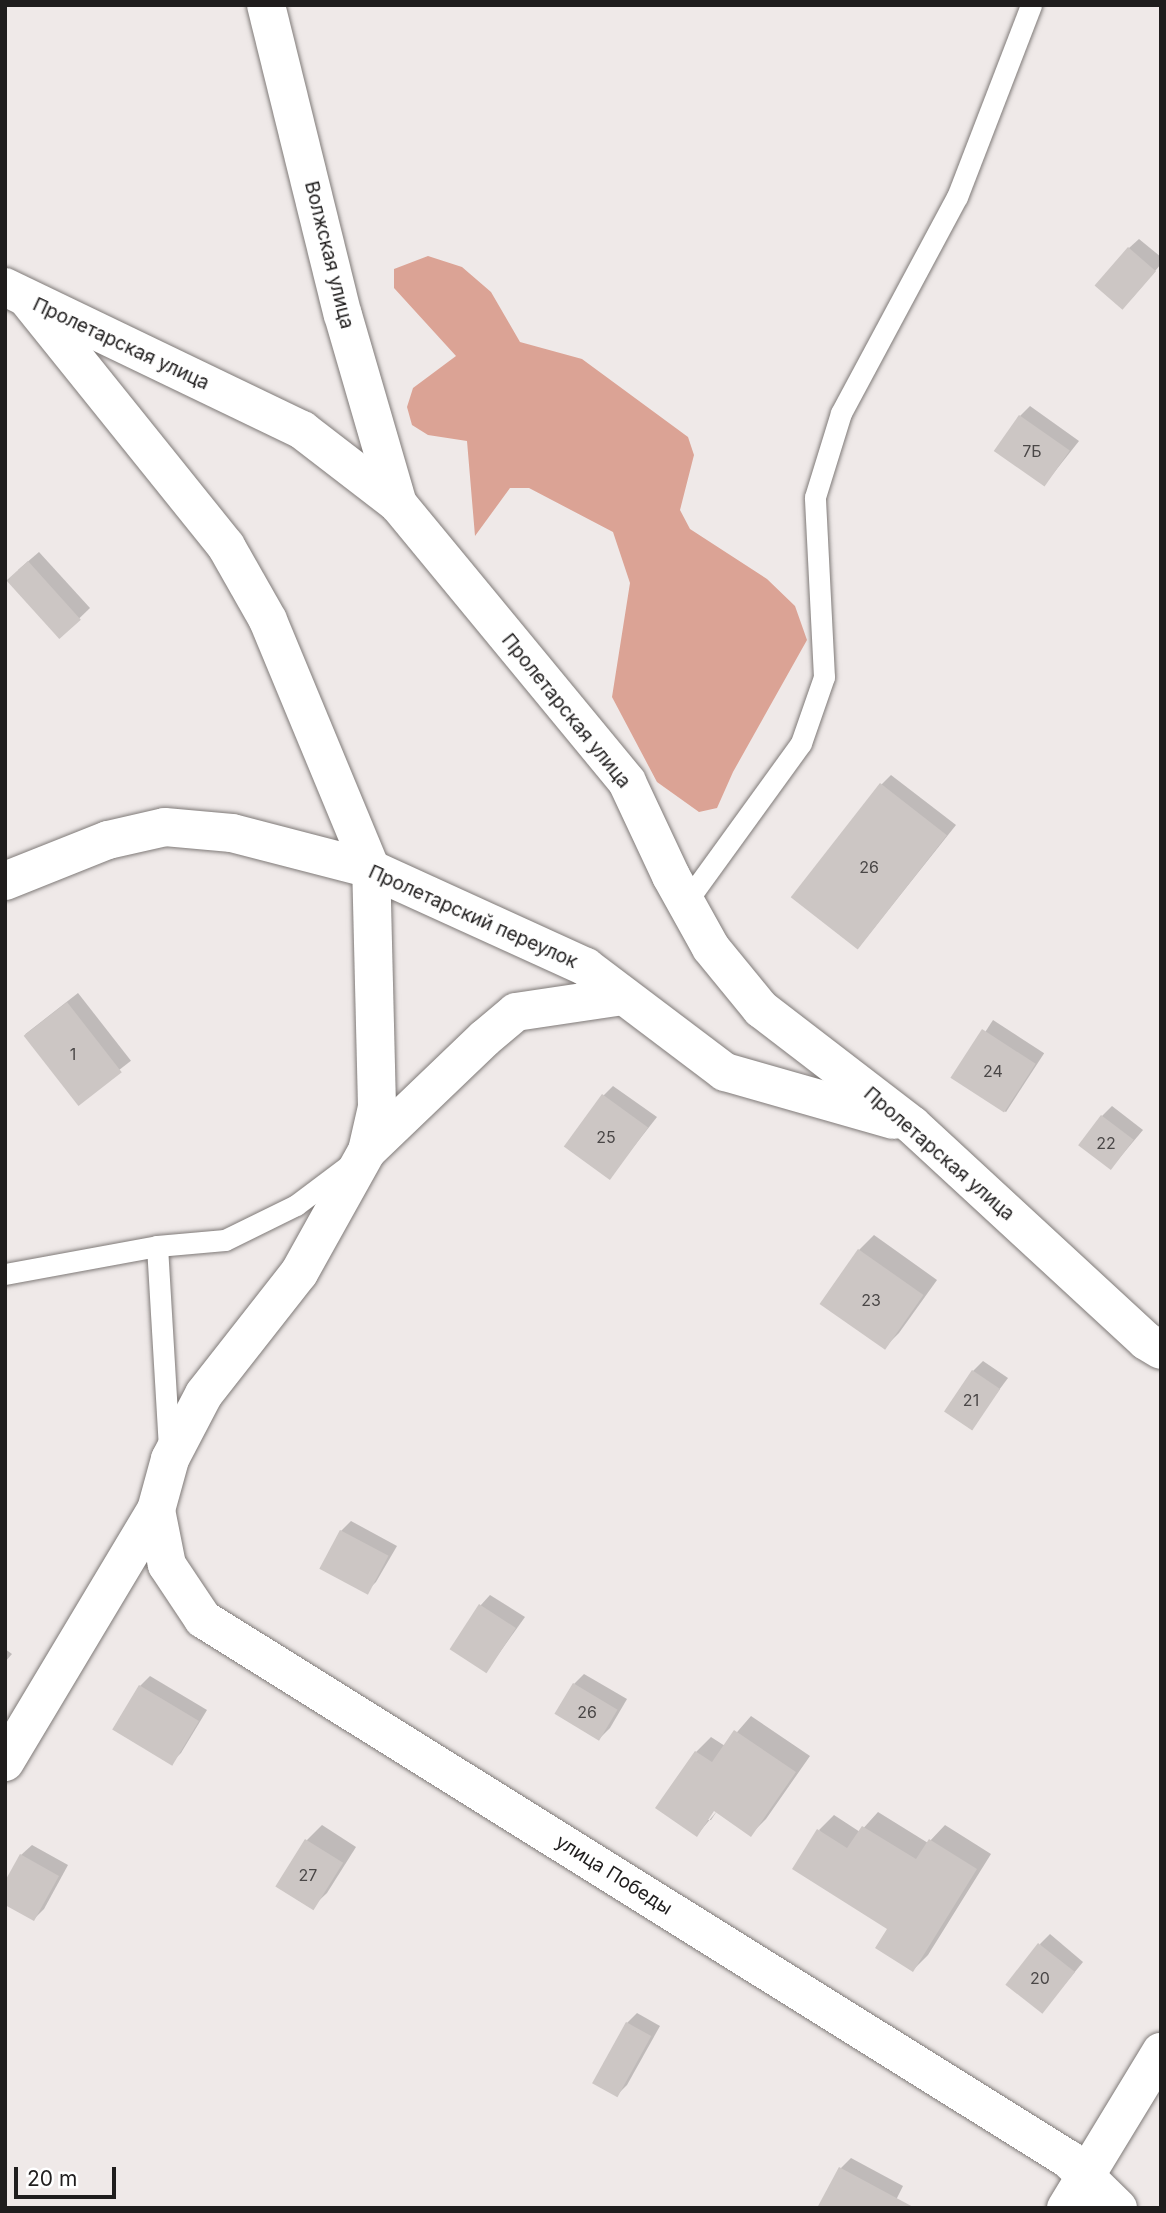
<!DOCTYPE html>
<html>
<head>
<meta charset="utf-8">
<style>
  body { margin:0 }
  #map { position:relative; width:1166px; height:2213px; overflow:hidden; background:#efe9e8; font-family:Inter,sans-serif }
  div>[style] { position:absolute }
  .forest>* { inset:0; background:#dba395 }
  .shadow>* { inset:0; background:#0003; transform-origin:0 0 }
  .building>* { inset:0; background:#ccc6c4; transform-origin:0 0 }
  .roads { filter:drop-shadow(0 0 2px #7f7a78) drop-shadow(0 0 2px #7f7a78) }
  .service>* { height:21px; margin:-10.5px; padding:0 10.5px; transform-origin:10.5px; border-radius:10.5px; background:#fff }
  .minor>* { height:38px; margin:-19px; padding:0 19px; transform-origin:19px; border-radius:19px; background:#fff }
  .tertiary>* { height:38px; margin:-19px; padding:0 19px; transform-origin:19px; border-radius:19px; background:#fff }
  span { translate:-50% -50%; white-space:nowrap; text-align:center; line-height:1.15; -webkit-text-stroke:7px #fff; paint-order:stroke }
  .number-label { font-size:16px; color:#4a4747 }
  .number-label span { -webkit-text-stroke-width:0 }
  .street-label { font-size:19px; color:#1f1d1d }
  .frame { position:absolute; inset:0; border:7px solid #1f1d1d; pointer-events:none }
  .scale { position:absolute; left:14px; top:2167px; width:102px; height:32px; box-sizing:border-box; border:4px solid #1f1d1d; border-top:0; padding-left:9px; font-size:21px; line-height:24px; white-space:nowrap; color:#1f1d1d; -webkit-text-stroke:5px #fff; paint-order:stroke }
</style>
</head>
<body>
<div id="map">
  <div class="forest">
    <i style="clip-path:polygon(428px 256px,462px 267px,491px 292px,520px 342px,582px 359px,688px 437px,694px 455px,680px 510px,690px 529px,767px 579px,795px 606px,807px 640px,733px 772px,717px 808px,699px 812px,657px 782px,612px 697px,630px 583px,613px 532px,529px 488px,510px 488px,475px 536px,467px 441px,428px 435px,412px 425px,407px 407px,413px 388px,456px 356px,394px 288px,394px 269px)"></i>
  </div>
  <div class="shadow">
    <i style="clip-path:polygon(1139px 239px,1161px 257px,1161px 264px,1133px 297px,1129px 248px)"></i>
    <i style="clip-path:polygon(1030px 406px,1079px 441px,1045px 484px,1020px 416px)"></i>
    <i style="clip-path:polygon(39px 552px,90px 608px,60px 637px,18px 570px)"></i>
    <i style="clip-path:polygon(891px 775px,956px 825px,858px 948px,881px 785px)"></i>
    <i style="left:78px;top:993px;width:86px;height:67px;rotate:52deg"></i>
    <i style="left:993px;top:1020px;width:61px;height:70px;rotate:33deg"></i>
    <i style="clip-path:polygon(613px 1086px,657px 1117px,609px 1178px,603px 1096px)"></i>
    <i style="clip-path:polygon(1112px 1106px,1143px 1130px,1111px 1168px,1102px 1116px)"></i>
    <i style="clip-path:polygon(874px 1235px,937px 1280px,899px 1333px,884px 1348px,859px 1250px)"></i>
    <i style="clip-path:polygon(983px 1361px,1008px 1378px,970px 1429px,973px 1371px)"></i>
    <i style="clip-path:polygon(351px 1521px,397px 1546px,376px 1582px,366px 1592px,341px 1531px)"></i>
    <i style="clip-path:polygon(490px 1595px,525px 1617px,487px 1670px,480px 1606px)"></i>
    <i style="clip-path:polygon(5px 1649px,12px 1654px,5px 1662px)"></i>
    <i style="clip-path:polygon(584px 1674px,627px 1699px,610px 1728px,600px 1738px,574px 1684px)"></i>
    <i style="clip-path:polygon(150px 1676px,207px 1710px,181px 1753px,171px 1763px,114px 1729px,140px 1686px)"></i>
    <i style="clip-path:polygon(evenodd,751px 1716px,810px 1756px,766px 1819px,751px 1834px,717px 1811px,697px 1835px,696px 1752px,711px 1737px,725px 1746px,751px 1716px,718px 1803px,721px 1805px,711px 1820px,706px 1820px,718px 1803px)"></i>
    <i style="clip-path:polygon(878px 1812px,928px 1843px,945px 1825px,991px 1854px,928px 1955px,913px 1970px,889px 1928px,819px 1830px,834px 1815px,860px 1832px)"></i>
    <i style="clip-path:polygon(322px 1825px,356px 1847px,327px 1893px,311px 1908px,277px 1886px,307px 1840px)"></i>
    <i style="clip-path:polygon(32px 1845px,68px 1865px,44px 1909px,34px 1919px,21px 1855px)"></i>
    <i style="clip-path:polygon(1050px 1934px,1083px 1962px,1051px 2001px,1040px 1944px)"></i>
    <i style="clip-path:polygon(637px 2013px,660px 2026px,627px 2085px,617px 2095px,627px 2023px)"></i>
    <i style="clip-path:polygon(851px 2158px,903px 2186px,892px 2208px,823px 2200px,841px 2168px)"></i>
  </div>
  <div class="building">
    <i style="left:1128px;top:247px;width:37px;height:51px;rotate:41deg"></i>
    <i style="left:1019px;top:415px;width:62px;height:44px;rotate:35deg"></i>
    <i style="left:28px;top:561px;width:79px;height:29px;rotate:48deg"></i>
    <i style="left:880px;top:783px;width:85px;height:145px;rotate:38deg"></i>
    <i style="left:67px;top:1002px;width:89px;height:55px;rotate:52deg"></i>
    <i style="left:982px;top:1029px;width:64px;height:58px;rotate:33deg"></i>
    <i style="left:602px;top:1094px;width:57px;height:65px;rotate:36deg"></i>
    <i style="left:1101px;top:1115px;width:41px;height:38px;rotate:37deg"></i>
    <i style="left:858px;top:1249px;width:80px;height:67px;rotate:35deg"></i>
    <i style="left:972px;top:1370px;width:34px;height:50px;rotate:34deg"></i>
    <i style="left:340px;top:1530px;width:55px;height:44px;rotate:28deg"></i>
    <i style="left:479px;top:1604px;width:44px;height:54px;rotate:33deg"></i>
    <i style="left:573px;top:1683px;width:52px;height:36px;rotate:31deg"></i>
    <i style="left:139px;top:1685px;width:70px;height:52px;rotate:31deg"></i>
    <i style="clip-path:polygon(734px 1730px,796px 1772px,751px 1837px,714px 1811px,697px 1837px,655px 1808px,695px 1751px,712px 1762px)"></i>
    <i style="clip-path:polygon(862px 1826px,916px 1859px,929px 1839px,977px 1869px,913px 1972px,875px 1948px,887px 1929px,792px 1869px,817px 1829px,847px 1848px)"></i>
    <i style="left:305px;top:1839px;width:45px;height:56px;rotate:32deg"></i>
    <i style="clip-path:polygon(20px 1854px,59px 1876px,34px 1921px,5px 1905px,5px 1881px)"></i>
    <i style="left:1038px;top:1943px;width:47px;height:53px;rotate:38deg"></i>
    <i style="left:626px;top:2022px;width:29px;height:70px;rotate:29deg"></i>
    <i style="clip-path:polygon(839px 2167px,915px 2208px,817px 2208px)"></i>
  </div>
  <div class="roads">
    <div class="service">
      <i style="left:686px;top:902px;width:196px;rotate:-54.1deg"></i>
      <i style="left:801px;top:743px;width:70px;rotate:-70.8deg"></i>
      <i style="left:824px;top:677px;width:180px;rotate:-92.9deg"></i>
      <i style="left:815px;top:497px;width:88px;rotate:-72.8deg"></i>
      <i style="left:841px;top:413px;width:245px;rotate:-61.8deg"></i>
      <i style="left:957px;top:197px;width:206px;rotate:-68.9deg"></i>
      <i style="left:157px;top:1246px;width:204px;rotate:86.6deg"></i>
      <i style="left:5px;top:1274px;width:155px;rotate:-10.4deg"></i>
      <i style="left:157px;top:1246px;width:68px;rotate:-5deg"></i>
      <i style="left:225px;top:1240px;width:79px;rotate:-26.2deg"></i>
      <i style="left:296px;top:1205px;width:70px;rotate:-36.9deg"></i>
    </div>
    <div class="minor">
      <i style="left:266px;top:5px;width:319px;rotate:76.1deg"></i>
      <i style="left:343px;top:315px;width:197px;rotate:73.8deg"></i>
      <i style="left:5px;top:287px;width:330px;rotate:25.7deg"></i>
      <i style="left:302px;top:430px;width:121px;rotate:37.6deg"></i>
      <i style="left:398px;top:504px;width:360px;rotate:50.5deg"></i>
      <i style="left:627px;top:782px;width:104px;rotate:64.9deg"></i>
      <i style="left:671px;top:876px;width:82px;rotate:60.9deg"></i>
      <i style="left:711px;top:948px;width:79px;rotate:50.7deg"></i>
      <i style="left:761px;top:1009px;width:190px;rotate:37.5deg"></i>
      <i style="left:912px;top:1125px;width:318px;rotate:42.7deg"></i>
      <i style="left:1146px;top:1341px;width:17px;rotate:31deg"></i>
      <i style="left:5px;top:881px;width:111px;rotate:-21.7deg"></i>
      <i style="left:108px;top:840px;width:58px;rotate:-12.8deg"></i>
      <i style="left:165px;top:827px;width:67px;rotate:5.1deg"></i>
      <i style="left:232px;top:833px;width:144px;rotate:14.5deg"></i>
      <i style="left:371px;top:869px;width:236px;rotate:24.5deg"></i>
      <i style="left:586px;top:967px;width:174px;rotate:37.1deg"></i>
      <i style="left:725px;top:1072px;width:175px;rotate:15.9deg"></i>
      <i style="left:367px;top:1151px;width:163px;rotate:-43.8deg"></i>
      <i style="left:485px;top:1038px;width:40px;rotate:-40deg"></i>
      <i style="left:516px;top:1012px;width:108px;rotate:-8.5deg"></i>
      <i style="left:156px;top:1510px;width:56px;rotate:78.7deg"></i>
      <i style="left:167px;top:1565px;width:65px;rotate:56.3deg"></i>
      <i style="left:203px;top:1619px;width:1020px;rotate:31.98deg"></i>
      <i style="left:1068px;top:2159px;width:70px;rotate:44.4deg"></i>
      <i style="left:5px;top:1762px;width:294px;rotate:-59.1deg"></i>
      <i style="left:156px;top:1510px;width:53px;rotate:-74.6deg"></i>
      <i style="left:170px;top:1459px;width:73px;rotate:-62.4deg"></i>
      <i style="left:204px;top:1394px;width:154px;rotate:-51.9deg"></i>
      <i style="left:299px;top:1273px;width:140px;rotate:-60.9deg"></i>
      <i style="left:367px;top:1151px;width:45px;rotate:-77.2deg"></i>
      <i style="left:377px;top:1107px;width:238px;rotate:-91.4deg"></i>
      <i style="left:371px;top:869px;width:269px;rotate:-112.5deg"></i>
      <i style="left:268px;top:620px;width:85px;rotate:-119.6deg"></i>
      <i style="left:226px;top:546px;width:314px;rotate:-128.8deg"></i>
    </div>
    <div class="tertiary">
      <i style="left:1066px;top:2208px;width:183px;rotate:-58.7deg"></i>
    </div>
  </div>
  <div class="number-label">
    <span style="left:1032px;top:451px">7Б</span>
    <span style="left:869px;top:867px">26</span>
    <span style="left:73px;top:1054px">1</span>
    <span style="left:993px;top:1071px">24</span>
    <span style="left:606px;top:1137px">25</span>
    <span style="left:1106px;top:1143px">22</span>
    <span style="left:871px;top:1300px">23</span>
    <span style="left:971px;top:1400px">21</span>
    <span style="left:587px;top:1712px">26</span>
    <span style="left:308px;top:1875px">27</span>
    <span style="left:1040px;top:1978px">20</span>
  </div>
  <div class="street-label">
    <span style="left:329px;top:255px;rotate:76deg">Волжская улица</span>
    <span style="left:121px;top:344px;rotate:25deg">Пролетарская улица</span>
    <span style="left:566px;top:711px;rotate:51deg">Пролетарская улица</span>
    <span style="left:473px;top:917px;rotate:24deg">Пролетарский переулок</span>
    <span style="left:939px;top:1154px;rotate:41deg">Пролетарская улица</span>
    <span style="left:614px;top:1875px;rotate:32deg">улица Победы</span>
  </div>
  <div class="frame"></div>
  <div class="scale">20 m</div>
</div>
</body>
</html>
